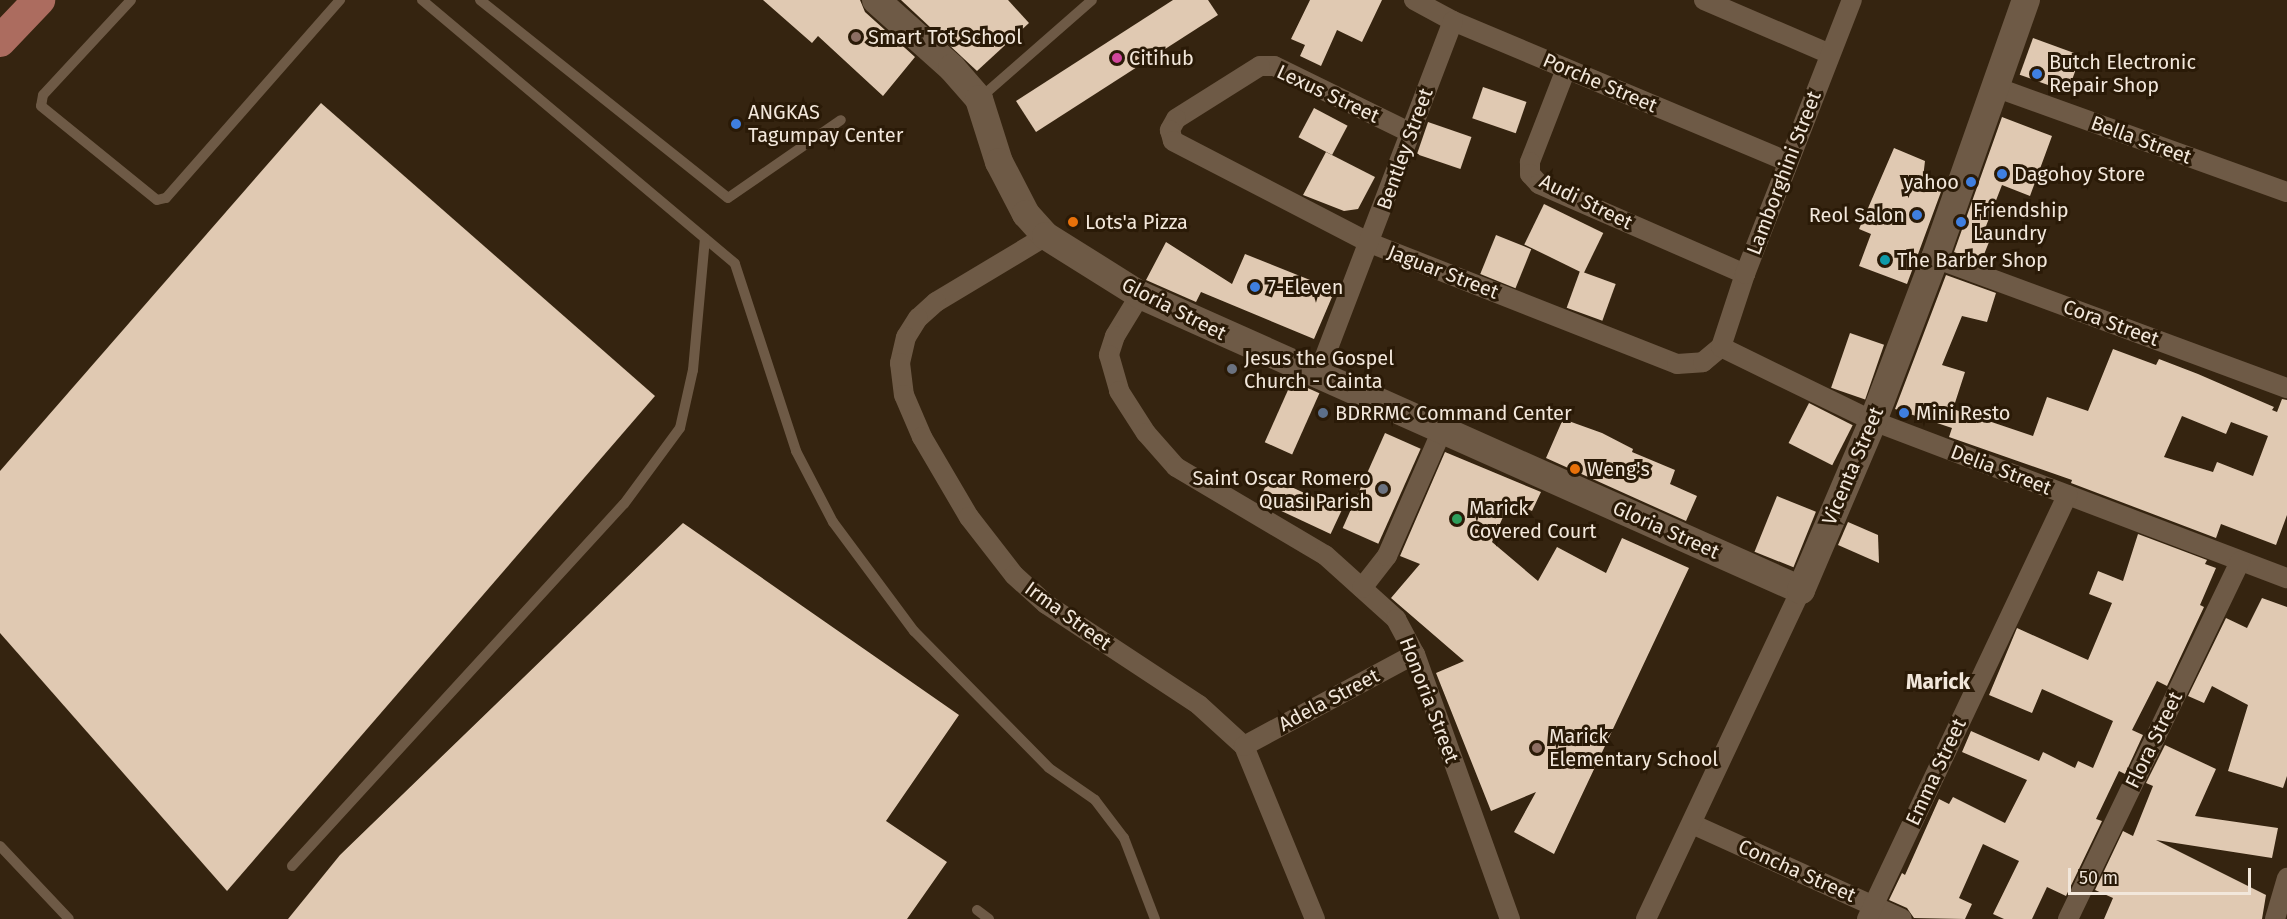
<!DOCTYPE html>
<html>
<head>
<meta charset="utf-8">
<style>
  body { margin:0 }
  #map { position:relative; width:2287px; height:919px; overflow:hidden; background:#352410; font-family:"Fira Sans",sans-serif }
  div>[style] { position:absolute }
  .building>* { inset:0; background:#e0c9b2; transform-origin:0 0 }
  .lane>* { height:10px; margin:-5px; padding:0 5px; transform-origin:5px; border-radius:5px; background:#6e5a46 }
  .street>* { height:20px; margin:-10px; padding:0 10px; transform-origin:10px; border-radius:10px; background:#6e5a46 }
  .secondary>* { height:28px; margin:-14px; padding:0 14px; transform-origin:14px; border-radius:14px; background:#6e5a46 }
  .primary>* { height:32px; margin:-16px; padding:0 16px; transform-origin:16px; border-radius:16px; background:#ac6c5f }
  .dots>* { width:16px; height:16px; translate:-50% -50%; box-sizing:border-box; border:3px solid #2a1a07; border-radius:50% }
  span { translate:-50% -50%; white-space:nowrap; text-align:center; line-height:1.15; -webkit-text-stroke:6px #2a1a07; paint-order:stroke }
  .poi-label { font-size:20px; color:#f2e7db }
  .left { translate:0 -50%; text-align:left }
  .right { translate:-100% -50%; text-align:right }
  .street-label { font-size:20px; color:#f2e7db }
  .neighbourhood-label { font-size:21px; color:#f2e7db; font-weight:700 }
  .scale { position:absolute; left:2068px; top:868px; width:183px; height:27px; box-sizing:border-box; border:3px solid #f2e7db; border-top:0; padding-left:8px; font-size:18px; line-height:21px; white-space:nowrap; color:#f2e7db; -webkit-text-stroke:4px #2a1a07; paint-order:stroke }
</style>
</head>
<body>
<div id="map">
  <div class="building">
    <i style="clip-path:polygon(763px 0,860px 0,865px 12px,915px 57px,883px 96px,818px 36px,812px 43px)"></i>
    <i style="clip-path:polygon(901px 0,1008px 0,1029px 23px,977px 71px)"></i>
    <i style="clip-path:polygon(1173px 0,1208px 0,1218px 15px,1036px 132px,1016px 101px)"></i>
    <i style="clip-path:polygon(1310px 0,1382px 0,1362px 42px,1337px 30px,1321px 66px,1300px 56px,1305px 45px,1291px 39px)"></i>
    <i style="left:2033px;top:38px;width:51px;height:39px;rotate:20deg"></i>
    <i style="left:1483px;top:87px;width:46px;height:33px;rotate:19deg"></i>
    <i style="clip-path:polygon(321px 103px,655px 396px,227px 891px,0 633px,0 471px)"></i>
    <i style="left:1314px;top:108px;width:38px;height:33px;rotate:28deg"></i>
    <i style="clip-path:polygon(2002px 117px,2052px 136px,2030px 196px,2002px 185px,1981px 239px,1989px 242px,1981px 262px,1954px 252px)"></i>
    <i style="left:1428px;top:122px;width:46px;height:34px;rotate:19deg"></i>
    <i style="clip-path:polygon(1894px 148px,1925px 161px,1923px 178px,1945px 181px,1907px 284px,1859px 266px,1871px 234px,1859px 229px)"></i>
    <i style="clip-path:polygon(1326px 152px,1375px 177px,1358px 209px,1344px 211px,1303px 195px)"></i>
    <i style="left:1544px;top:204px;width:66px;height:45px;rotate:26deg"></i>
    <i style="left:1496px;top:235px;width:38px;height:42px;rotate:22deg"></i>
    <i style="clip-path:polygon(1166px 242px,1232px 284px,1245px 254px,1335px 290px,1314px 339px,1201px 292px,1196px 302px,1146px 280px)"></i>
    <i style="left:1580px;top:271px;width:38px;height:39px;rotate:20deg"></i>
    <i style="clip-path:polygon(evenodd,1946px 275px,1996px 293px,1987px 322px,1962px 316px,1942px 365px,1965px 372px,1953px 409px,2033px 436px,2047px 397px,2088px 411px,2113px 349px,2156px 365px,2159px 359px,2198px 374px,2274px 407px,2272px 410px,2277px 412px,2282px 399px,2287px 400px,2287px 515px,2276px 545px,2221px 524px,2216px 538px,2071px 483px,2072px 480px,1949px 437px,1952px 428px,1895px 409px,1946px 275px,2182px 416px,2226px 434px,2231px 422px,2268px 436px,2253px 476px,2217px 462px,2213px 472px,2164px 457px,2182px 416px)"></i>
    <i style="left:1850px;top:333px;width:36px;height:58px;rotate:19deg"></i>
    <i style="left:1292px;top:381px;width:30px;height:67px;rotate:24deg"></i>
    <i style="left:1809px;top:403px;width:49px;height:45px;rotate:27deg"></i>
    <i style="clip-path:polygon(1563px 419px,1602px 433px,1633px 449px,1632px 452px,1675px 470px,1670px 484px,1697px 496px,1686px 521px,1546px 458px)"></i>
    <i style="left:1385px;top:433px;width:39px;height:104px;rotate:24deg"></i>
    <i style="clip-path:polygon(1445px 452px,1541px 492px,1532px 511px,1510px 501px,1492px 542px,1538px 581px,1557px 547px,1606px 573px,1622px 538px,1689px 568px,1554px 854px,1514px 832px,1536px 792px,1491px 811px,1436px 673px,1464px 661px,1391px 598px,1420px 564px,1400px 556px)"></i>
    <i style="left:1270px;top:477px;width:79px;height:26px;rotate:25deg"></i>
    <i style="left:1777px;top:496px;width:42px;height:60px;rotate:22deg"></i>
    <i style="clip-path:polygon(1848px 522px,1878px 535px,1879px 563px,1838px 545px)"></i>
    <i style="clip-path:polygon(683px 523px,959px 715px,886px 821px,947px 862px,907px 919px,288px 919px,340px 855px)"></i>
    <i style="clip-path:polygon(2138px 534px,2207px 560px,2205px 564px,2216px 568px,2200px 605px,2204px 607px,2167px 686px,2157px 681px,2132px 730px,2143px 735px,2125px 774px,2119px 771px,2096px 819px,2102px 821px,2066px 896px,2047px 887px,2032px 919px,2004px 919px,1993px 914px,2019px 861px,1983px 844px,1959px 898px,1972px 904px,1965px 919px,1914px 918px,1907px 908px,1889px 900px,1902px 873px,1905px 875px,1939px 799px,1949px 804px,1953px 797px,2005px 823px,2027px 780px,1962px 752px,1971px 731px,2039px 761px,2043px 752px,2075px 768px,2078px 761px,2093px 768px,2113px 721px,2042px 689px,2032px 713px,1989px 695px,2017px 628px,2088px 660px,2112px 603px,2089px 594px,2098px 571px,2123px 581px)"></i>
    <i style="clip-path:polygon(2262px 598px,2287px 607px,2287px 776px,2283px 788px,2228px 771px,2248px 705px,2212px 686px,2204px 703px,2188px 696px,2226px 618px,2247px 628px)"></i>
    <i style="clip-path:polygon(2165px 745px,2216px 769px,2195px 816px,2278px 828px,2272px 858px,2156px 840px,2266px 895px,2262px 919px,2104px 919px,2113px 898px,2095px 890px,2123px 831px,2133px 836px,2153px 786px,2146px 783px)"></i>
  </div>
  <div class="lane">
    <i style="left:131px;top:0;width:129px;rotate:132.8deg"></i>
    <i style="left:43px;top:95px;width:11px;rotate:100deg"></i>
    <i style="left:41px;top:106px;width:149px;rotate:39deg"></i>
    <i style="left:157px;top:200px;width:9px;rotate:-13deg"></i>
    <i style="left:166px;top:198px;width:264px;rotate:-48.7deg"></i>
    <i style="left:422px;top:0;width:409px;rotate:40.1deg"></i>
    <i style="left:735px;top:264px;width:197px;rotate:71.9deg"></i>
    <i style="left:796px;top:451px;width:80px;rotate:62.5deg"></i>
    <i style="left:833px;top:522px;width:136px;rotate:53.4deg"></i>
    <i style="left:914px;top:631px;width:192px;rotate:45.4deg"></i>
    <i style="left:1049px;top:768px;width:56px;rotate:34.8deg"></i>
    <i style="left:1095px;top:800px;width:48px;rotate:52.7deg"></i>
    <i style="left:1124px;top:838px;width:87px;rotate:69.1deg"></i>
    <i style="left:480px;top:0;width:317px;rotate:38.6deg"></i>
    <i style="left:728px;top:198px;width:137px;rotate:-34.6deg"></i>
    <i style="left:979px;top:99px;width:150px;rotate:-41.2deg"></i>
    <i style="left:0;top:846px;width:100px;rotate:46.6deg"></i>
    <i style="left:292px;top:866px;width:491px;rotate:-47.5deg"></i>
    <i style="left:624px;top:504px;width:94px;rotate:-53.6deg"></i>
    <i style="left:680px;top:428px;width:59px;rotate:-77.4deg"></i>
    <i style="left:693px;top:370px;width:132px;rotate:-84.8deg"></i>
    <i style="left:977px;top:910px;width:15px;rotate:37deg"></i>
  </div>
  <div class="street">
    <i style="left:1414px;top:0;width:44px;rotate:28.3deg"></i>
    <i style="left:1453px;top:21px;width:363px;rotate:22.8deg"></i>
    <i style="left:1704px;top:0;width:137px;rotate:23.2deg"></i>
    <i style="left:1566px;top:69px;width:100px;rotate:111.2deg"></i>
    <i style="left:1530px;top:162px;width:12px;rotate:90deg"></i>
    <i style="left:1530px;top:174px;width:13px;rotate:48deg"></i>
    <i style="left:1539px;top:184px;width:225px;rotate:23.6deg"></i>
    <i style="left:1995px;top:87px;width:310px;rotate:19.8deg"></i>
    <i style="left:1409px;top:132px;width:150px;rotate:-153.9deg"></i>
    <i style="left:1274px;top:66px;width:14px;rotate:180deg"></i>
    <i style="left:1260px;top:66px;width:99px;rotate:147.8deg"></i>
    <i style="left:1176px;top:119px;width:13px;rotate:119deg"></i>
    <i style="left:1170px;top:130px;width:11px;rotate:75deg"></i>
    <i style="left:1173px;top:141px;width:222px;rotate:27.4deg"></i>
    <i style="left:1370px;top:243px;width:330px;rotate:21.5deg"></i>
    <i style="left:1677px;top:364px;width:26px;rotate:-4deg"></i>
    <i style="left:1703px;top:362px;width:23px;rotate:-40deg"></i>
    <i style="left:1046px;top:236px;width:128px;rotate:149deg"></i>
    <i style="left:936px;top:302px;width:24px;rotate:138deg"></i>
    <i style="left:918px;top:318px;width:22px;rotate:122deg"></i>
    <i style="left:906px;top:337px;width:27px;rotate:103deg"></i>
    <i style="left:900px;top:363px;width:32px;rotate:83deg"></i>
    <i style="left:904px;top:395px;width:46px;rotate:66.8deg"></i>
    <i style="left:922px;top:437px;width:93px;rotate:59.6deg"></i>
    <i style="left:969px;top:517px;width:73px;rotate:52.2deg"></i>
    <i style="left:1014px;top:575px;width:43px;rotate:42.2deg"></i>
    <i style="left:1046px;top:604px;width:183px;rotate:33.4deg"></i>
    <i style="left:1199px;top:705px;width:61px;rotate:42.3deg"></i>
    <i style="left:1244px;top:746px;width:187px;rotate:67.7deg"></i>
    <i style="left:1935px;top:258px;width:375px;rotate:20.3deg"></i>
    <i style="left:1140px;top:295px;width:48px;rotate:121.4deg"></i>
    <i style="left:1115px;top:336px;width:20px;rotate:108deg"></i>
    <i style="left:1109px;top:355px;width:37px;rotate:74deg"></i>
    <i style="left:1119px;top:391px;width:50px;rotate:57.3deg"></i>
    <i style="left:1146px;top:433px;width:45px;rotate:48.6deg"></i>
    <i style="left:1176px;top:467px;width:173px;rotate:30.6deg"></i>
    <i style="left:1325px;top:555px;width:96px;rotate:42deg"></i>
    <i style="left:1396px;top:619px;width:40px;rotate:62deg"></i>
    <i style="left:1415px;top:654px;width:282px;rotate:70.3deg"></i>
    <i style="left:1721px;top:347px;width:169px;rotate:26deg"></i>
    <i style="left:1873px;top:421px;width:443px;rotate:20.8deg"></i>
    <i style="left:1721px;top:347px;width:77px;rotate:-71.8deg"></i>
    <i style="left:1745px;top:274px;width:294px;rotate:-68.7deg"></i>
    <i style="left:1317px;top:377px;width:381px;rotate:-69.1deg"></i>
    <i style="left:1362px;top:588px;width:41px;rotate:-52deg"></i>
    <i style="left:1387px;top:556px;width:137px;rotate:-66.4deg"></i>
    <i style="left:1244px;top:746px;width:194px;rotate:-28.3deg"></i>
    <i style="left:1692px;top:824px;width:230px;rotate:24.3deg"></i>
    <i style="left:1646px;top:919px;width:364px;rotate:-64.8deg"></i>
    <i style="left:1867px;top:919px;width:469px;rotate:-64.7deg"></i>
    <i style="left:2068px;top:919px;width:397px;rotate:-64.3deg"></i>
    <i style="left:2275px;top:919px;width:43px;rotate:-73.7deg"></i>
  </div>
  <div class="secondary">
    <i style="left:876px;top:0;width:102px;rotate:41.8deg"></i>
    <i style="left:952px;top:68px;width:41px;rotate:48.9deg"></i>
    <i style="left:979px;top:99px;width:66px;rotate:72.4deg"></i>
    <i style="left:999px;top:162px;width:59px;rotate:62.6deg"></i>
    <i style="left:1026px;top:214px;width:30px;rotate:48deg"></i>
    <i style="left:1046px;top:236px;width:111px;rotate:32.1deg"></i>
    <i style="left:1140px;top:295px;width:724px;rotate:24.05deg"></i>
    <i style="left:1801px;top:590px;width:184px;rotate:-66.9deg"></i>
    <i style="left:1873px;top:421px;width:174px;rotate:-69.2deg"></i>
    <i style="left:1935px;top:258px;width:274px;rotate:-70.6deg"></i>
  </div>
  <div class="primary">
    <i style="left:0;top:41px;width:57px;rotate:-46.4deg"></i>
  </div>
  <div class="dots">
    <i style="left:856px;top:37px;background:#8d6e63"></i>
    <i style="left:1117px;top:58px;background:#d1479c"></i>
    <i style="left:2037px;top:74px;background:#3f7fe0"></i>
    <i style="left:736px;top:124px;background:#3f7fe0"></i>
    <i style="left:2002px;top:174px;background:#3f7fe0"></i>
    <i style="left:1971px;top:182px;background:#3f7fe0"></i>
    <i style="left:1917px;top:215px;background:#3f7fe0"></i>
    <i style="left:1073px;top:222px;background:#e8710a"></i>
    <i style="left:1961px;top:222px;background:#3f7fe0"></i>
    <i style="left:1885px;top:260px;background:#0f9aa8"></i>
    <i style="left:1255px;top:287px;background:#3f7fe0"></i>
    <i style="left:1232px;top:369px;background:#6b7280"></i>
    <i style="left:1323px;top:413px;background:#5c6f8a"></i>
    <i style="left:1904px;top:413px;background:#3f7fe0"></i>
    <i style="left:1575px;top:469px;background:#e8710a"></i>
    <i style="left:1383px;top:489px;background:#6b7280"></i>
    <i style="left:1457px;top:519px;background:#2e9e5b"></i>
    <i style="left:1537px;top:748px;background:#8d6e63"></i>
  </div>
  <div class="poi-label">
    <span class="left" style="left:868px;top:37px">Smart Tot School</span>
    <span class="left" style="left:1129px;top:58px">Citihub</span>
    <span class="left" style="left:2049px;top:74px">Butch Electronic<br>Repair Shop</span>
    <span class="left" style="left:748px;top:124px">ANGKAS<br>Tagumpay Center</span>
    <span class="left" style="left:2014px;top:174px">Dagohoy Store</span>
    <span class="right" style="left:1959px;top:182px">yahoo</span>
    <span class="left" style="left:1973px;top:222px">Friendship<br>Laundry</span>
    <span class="right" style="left:1905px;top:215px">Reol Salon</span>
    <span class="left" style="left:1085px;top:222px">Lots'a Pizza</span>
    <span class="left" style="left:1897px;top:260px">The Barber Shop</span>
    <span class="left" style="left:1267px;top:287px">7-Eleven</span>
    <span class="left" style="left:1244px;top:370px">Jesus the Gospel<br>Church - Cainta</span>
    <span class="left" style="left:1335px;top:413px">BDRRMC Command Center</span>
    <span class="left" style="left:1916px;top:413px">Mini Resto</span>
    <span class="left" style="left:1587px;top:469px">Weng's</span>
    <span class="right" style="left:1371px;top:490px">Saint Oscar Romero<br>Quasi Parish</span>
    <span class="left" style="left:1469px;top:520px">Marick<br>Covered Court</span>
    <span class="left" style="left:1549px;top:748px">Marick<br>Elementary School</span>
  </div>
  <div class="street-label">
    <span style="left:1600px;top:83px;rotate:23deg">Porche Street</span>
    <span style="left:1328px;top:94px;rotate:25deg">Lexus Street</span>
    <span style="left:2141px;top:140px;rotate:20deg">Bella Street</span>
    <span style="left:1405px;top:149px;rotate:-70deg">Bentley Street</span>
    <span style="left:1784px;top:173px;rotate:-69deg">Lamborghini Street</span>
    <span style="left:1586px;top:202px;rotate:26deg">Audi Street</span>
    <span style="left:1443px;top:272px;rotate:21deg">Jaguar Street</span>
    <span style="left:1174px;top:309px;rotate:27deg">Gloria Street</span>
    <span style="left:2111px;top:323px;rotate:20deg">Cora Street</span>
    <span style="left:1853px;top:466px;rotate:-67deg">Vicenta Street</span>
    <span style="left:2001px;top:470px;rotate:21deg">Delia Street</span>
    <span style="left:1666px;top:530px;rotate:24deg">Gloria Street</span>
    <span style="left:1068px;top:616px;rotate:36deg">Irma Street</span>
    <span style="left:1329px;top:700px;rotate:-28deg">Adela Street</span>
    <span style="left:1429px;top:700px;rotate:69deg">Honoria Street</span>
    <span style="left:2154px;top:740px;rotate:-64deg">Flora Street</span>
    <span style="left:1936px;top:772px;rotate:-65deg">Emma Street</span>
    <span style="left:1797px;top:871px;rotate:24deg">Concha Street</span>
  </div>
  <div class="neighbourhood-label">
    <span style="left:1938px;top:682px">Marick</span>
  </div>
  <div class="scale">50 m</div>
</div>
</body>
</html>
